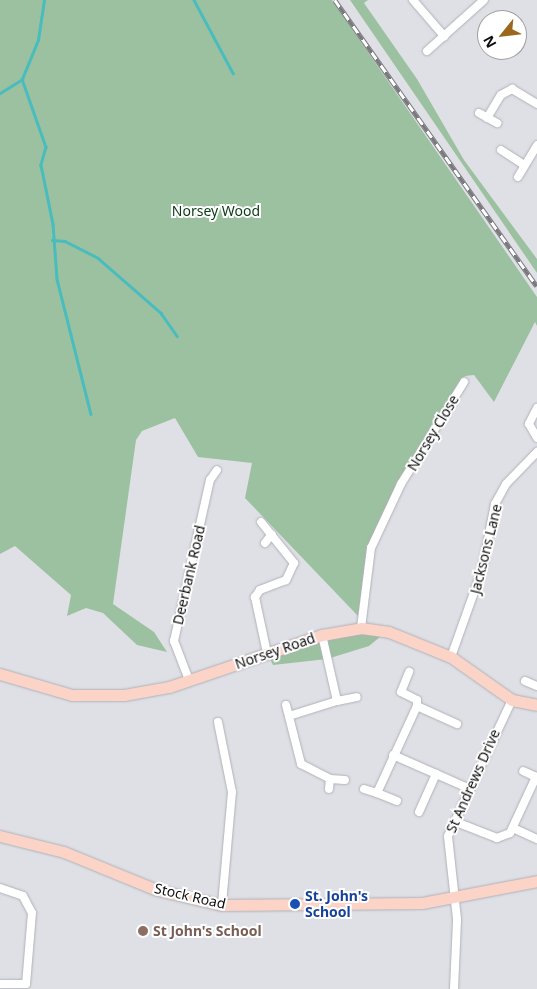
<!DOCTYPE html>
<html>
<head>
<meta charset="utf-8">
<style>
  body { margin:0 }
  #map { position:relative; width:537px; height:989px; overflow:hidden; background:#dfe0e6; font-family:"Noto Sans",sans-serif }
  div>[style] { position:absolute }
  .green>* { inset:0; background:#9cc1a0 }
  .stream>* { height:2.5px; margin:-1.25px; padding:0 1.25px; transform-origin:1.25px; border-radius:1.25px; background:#49bcbe }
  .roads { filter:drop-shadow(0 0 1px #b0b1b7) drop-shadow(0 0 1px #b0b1b7) }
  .street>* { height:8px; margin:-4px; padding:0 4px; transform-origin:4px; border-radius:4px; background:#fff }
  .secondary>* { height:11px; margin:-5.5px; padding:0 5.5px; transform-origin:5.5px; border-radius:5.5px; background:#fbd4c7 }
  .rail>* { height:4.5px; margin-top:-2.25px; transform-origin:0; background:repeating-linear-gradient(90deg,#fff 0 8px,#79797d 0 16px); box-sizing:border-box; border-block:1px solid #79797d }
  .dots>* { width:14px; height:14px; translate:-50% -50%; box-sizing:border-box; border:2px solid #fff; border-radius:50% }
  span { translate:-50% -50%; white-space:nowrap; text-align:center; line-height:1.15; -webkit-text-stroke:4px #fff; paint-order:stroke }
  .park-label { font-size:14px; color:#0a3a17 }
  .street-label { font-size:14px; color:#0e0e10 }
  .transit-label { font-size:14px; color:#164399; font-weight:700 }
  .left { translate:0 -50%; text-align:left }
  .education-label { font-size:14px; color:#785e54; font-weight:700 }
  .north { position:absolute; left:477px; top:10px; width:50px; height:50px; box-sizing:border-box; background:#fff; border:1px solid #9f9f9f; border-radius:50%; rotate:241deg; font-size:14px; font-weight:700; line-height:20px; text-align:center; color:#0e0e10 }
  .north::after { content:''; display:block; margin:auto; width:18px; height:22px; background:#9a671c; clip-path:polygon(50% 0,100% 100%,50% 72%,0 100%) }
</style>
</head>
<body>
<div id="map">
  <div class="green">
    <i style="clip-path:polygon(0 0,332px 0,537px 297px,537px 326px,535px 322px,494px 402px,474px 375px,465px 376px,391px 499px,366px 558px,358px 616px,245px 498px,252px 463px,198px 457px,175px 418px,142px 431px,136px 440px,113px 604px,154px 632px,167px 652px,137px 645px,103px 613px,86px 608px,67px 616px,71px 595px,15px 546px,0 554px)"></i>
    <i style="clip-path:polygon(350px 0,368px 0,364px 3px,417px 79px,464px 160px,537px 259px,537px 273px)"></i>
    <i style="clip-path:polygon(386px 632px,369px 646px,327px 659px,273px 665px,267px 653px,322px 635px)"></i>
  </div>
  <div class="stream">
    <i style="left:194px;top:0;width:83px;rotate:61.9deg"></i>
    <i style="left:22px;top:79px;width:72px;rotate:70.6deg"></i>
    <i style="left:46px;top:147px;width:19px;rotate:106deg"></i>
    <i style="left:41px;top:165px;width:60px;rotate:78.5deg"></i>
    <i style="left:53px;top:224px;width:55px;rotate:85.8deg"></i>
    <i style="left:57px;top:279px;width:139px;rotate:75.9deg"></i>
    <i style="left:0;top:93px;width:26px;rotate:-32deg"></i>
    <i style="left:22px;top:79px;width:42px;rotate:-67.7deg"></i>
    <i style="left:38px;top:40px;width:40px;rotate:-81.5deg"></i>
    <i style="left:52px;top:240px;width:13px;rotate:4deg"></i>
    <i style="left:65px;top:241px;width:37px;rotate:27deg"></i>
    <i style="left:98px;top:258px;width:84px;rotate:41.1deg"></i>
    <i style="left:161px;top:313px;width:28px;rotate:55deg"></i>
  </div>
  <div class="roads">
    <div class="street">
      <i style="left:413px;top:0;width:48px;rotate:49.3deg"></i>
      <i style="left:427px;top:51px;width:76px;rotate:-41.8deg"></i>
      <i style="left:479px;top:113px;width:21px;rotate:29deg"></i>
      <i style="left:487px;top:118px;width:27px;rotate:-59deg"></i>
      <i style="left:501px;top:95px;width:13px;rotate:-29deg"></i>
      <i style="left:512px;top:89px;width:29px;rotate:31deg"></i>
      <i style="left:501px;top:150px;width:27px;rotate:33deg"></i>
      <i style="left:518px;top:177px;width:37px;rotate:-59deg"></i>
      <i style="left:537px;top:408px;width:18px;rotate:117deg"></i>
      <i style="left:529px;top:424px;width:16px;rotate:60deg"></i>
      <i style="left:261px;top:522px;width:53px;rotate:51.2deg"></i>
      <i style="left:294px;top:563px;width:19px;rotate:115deg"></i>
      <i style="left:286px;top:580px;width:28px;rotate:159deg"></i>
      <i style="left:260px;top:590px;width:9px;rotate:126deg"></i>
      <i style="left:255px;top:597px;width:57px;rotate:77.9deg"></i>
      <i style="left:265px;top:543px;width:11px;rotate:-52deg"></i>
      <i style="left:361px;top:628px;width:81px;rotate:-82.9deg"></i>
      <i style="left:371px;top:548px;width:71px;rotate:-64.9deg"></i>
      <i style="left:401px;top:484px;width:120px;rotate:-58.3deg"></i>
      <i style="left:451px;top:657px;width:92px;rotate:-70.4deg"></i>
      <i style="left:482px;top:570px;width:67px;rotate:-78.9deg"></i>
      <i style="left:495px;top:504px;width:23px;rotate:-61deg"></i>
      <i style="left:506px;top:484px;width:45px;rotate:-45.9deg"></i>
      <i style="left:189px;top:680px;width:42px;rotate:-111deg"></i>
      <i style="left:174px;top:641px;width:165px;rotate:-77.4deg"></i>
      <i style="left:210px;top:480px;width:12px;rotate:-55deg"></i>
      <i style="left:525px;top:681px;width:13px;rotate:23deg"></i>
      <i style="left:337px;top:701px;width:20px;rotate:-11deg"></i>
      <i style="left:286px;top:705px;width:61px;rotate:75.7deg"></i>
      <i style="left:301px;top:764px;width:33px;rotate:27deg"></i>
      <i style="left:330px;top:779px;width:10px;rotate:96deg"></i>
      <i style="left:417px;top:706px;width:44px;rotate:24.2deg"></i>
      <i style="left:289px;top:716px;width:50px;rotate:-17.4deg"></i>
      <i style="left:337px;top:701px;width:68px;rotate:-102.8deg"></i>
      <i style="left:218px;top:722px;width:71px;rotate:78.7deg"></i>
      <i style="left:232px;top:792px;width:113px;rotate:95.1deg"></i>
      <i style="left:393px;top:755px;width:84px;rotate:23.8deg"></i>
      <i style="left:330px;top:779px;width:15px;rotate:4deg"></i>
      <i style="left:364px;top:789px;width:14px;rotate:17deg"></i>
      <i style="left:397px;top:801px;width:22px;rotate:-158deg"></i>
      <i style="left:377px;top:793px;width:96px;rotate:-65.3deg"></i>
      <i style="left:417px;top:706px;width:6px;rotate:-90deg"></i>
      <i style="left:417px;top:700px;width:18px;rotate:-153deg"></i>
      <i style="left:401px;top:692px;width:22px;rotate:-68deg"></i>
      <i style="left:419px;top:812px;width:42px;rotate:-65.9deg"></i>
      <i style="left:456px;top:822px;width:44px;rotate:21.3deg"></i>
      <i style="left:497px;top:838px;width:14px;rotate:-21deg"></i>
      <i style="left:510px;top:833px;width:62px;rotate:-65.1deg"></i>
      <i style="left:536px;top:777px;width:14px;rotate:-155deg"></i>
      <i style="left:513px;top:828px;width:26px;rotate:25deg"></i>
      <i style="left:0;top:888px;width:24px;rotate:19deg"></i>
      <i style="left:23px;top:896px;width:19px;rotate:62deg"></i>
      <i style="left:32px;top:913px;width:71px;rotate:94.8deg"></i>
      <i style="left:26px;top:984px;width:26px;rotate:180deg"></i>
      <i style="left:454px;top:989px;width:70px;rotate:-87.5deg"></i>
      <i style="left:457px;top:919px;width:83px;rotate:-96.2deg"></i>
      <i style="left:448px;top:836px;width:150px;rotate:-64.8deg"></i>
    </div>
    <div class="secondary">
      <i style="left:0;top:674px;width:75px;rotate:16.3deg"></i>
      <i style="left:72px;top:695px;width:52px"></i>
      <i style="left:124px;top:695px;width:46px;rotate:-10.1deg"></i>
      <i style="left:169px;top:687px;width:162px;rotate:-18.8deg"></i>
      <i style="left:322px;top:635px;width:40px;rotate:-10deg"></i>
      <i style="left:361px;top:628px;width:28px;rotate:8deg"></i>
      <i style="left:389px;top:632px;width:67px;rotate:22deg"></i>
      <i style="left:451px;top:657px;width:75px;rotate:35.2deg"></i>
      <i style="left:512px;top:700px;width:25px;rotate:11deg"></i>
      <i style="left:0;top:836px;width:66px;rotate:14deg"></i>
      <i style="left:64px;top:852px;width:100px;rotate:22.2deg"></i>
      <i style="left:157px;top:890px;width:67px;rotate:13deg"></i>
      <i style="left:222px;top:905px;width:200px;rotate:-0.6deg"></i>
      <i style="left:422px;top:903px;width:117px;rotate:-10.8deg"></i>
    </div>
  </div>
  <div class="rail">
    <i style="left:335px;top:0;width:350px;rotate:54.8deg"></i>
  </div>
  <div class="dots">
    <i style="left:295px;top:904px;background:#1a4fb4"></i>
    <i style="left:143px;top:931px;background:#8d6e63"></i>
  </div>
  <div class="park-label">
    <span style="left:216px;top:211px">Norsey Wood</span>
  </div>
  <div class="street-label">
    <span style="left:433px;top:433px;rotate:-59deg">Norsey Close</span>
    <span style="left:486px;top:549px;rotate:-76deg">Jacksons Lane</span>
    <span style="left:189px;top:575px;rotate:-77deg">Deerbank Road</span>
    <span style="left:275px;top:651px;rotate:-19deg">Norsey Road</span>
    <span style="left:473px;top:781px;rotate:-66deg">St Andrews Drive</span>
    <span style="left:190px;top:896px;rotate:13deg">Stock Road</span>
  </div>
  <div class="transit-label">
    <span class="left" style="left:305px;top:904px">St. John's<br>School</span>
  </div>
  <div class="education-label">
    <span class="left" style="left:153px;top:931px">St John's School</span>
  </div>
  <div class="north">N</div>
</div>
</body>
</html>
